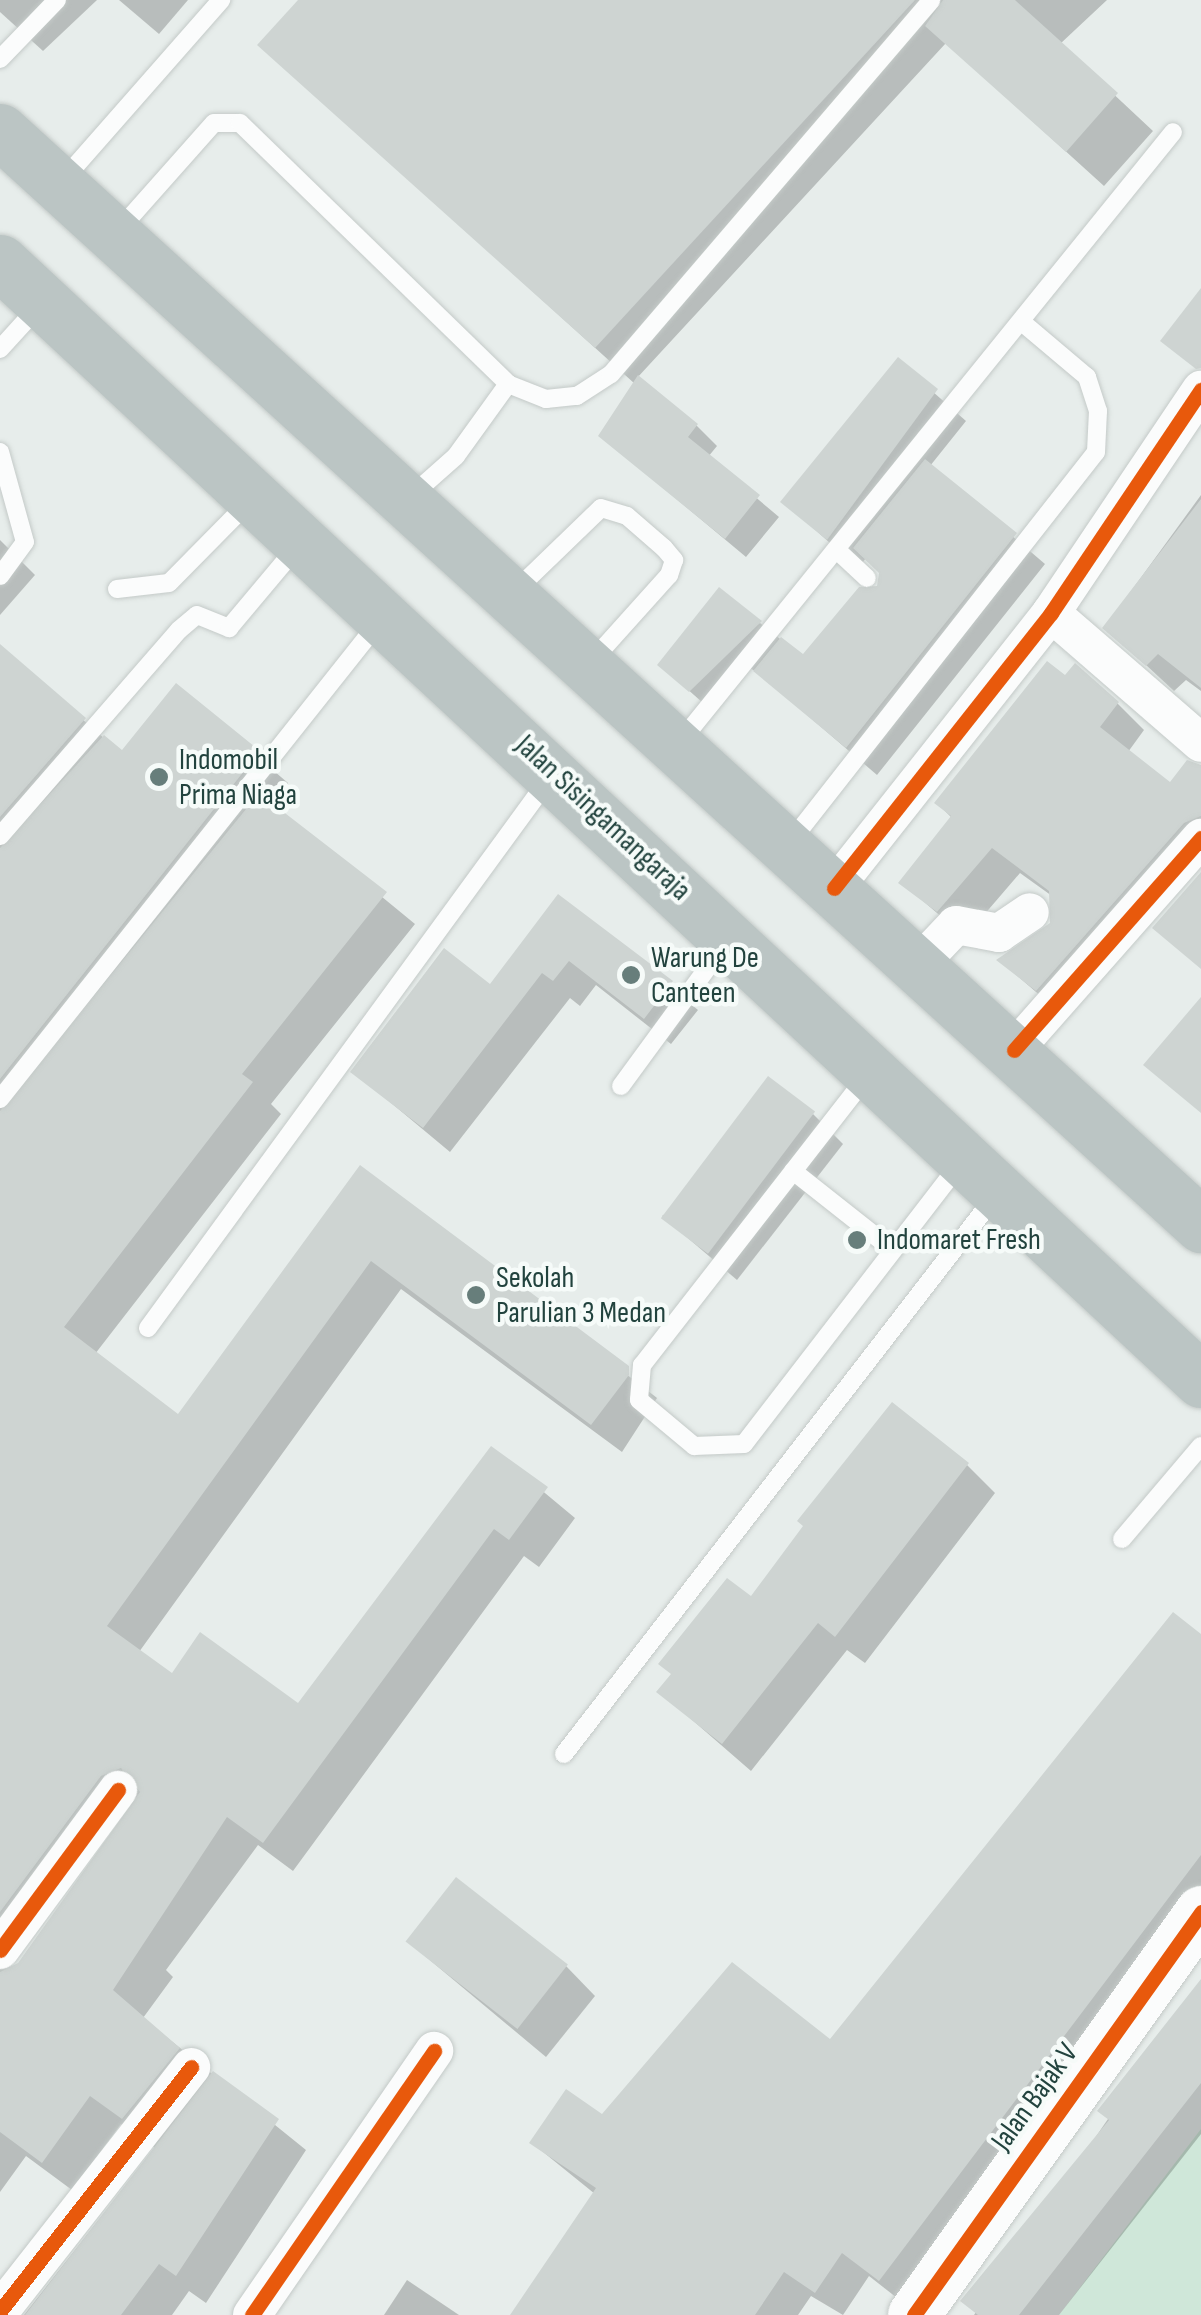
<!DOCTYPE html>
<html>
<head>
<meta charset="utf-8">
<style>
  body { margin:0 }
  #map { position:relative; width:1201px; height:2315px; overflow:hidden; background:#e7edeb; font-family:"Sofia Sans Condensed",sans-serif }
  div>[style] { position:absolute }
  .green>* { inset:0; background:#cfe7d9 }
  .shadow>* { inset:0; background:#0003 }
  .building>* { inset:0; background:#ced4d2; transform-origin:0 0 }
  .roads { filter:drop-shadow(0 0 2px #c4cac8) drop-shadow(0 0 2px #c4cac8) }
  .lane>* { height:18px; margin:-9px; padding:0 9px; transform-origin:9px; border-radius:9px; background:#fbfcfc }
  .street>* { height:38px; margin:-19px; padding:0 19px; transform-origin:19px; border-radius:19px; background:#fbfcfc }
  .secondary>* { height:52px; margin:-26px; padding:0 26px; transform-origin:26px; border-radius:26px; background:#fbfcfc }
  .highway>* { height:55px; margin:-27.5px; padding:0 27.5px; transform-origin:27.5px; border-radius:27.5px; background:#bbc5c4 }
  .cycleway>* { height:15px; margin:-7.5px; padding:0 7.5px; transform-origin:7.5px; border-radius:7.5px; background:#e8590c }
  .dots>* { width:28px; height:28px; translate:-50% -50%; box-sizing:border-box; border:5px solid #f6fbf9; border-radius:50% }
  span { translate:-50% -50%; white-space:nowrap; text-align:center; line-height:1.15; -webkit-text-stroke:9px #f6fbf9; paint-order:stroke }
  .poi-label { font-size:30px; color:#22433e }
  .left { translate:0 -50%; text-align:left }
  .street-label { font-size:30px; color:#22433e }
</style>
</head>
<body>
<div id="map">
  <div class="green">
    <i style="clip-path:polygon(1201px 2129px,1201px 2315px,1059px 2315px)"></i>
  </div>
  <div class="shadow">
    <i style="clip-path:polygon(0 0,97px 0,43px 51px,0 12px)"></i>
    <i style="clip-path:polygon(119px 0,188px 0,159px 34px)"></i>
    <i style="clip-path:polygon(301px 0,1107px 0,1060px 44px,1153px 131px,1104px 186px,946px 43px,637px 378px,697px 426px,717px 446px,708px 457px,779px 517px,746px 557px,601px 436px,635px 384px,261px 45px)"></i>
    <i style="clip-path:polygon(898px 361px,966px 421px,930px 466px,1045px 564px,877px 775px,757px 672px,746px 666px,711px 710px,660px 665px,760px 623px,804px 658px,879px 588px,881px 573px,866px 558px,858px 568px,784px 502px)"></i>
    <i style="clip-path:polygon(1201px 495px,1201px 691px,1186px 680px,1174px 691px,1105px 627px)"></i>
    <i style="clip-path:polygon(0 540px,35px 575px,0 615px)"></i>
    <i style="clip-path:polygon(evenodd,0 647px,122px 754px,176px 687px,288px 783px,270px 805px,415px 924px,271px 1104px,281px 1114px,95px 1354px,178px 1418px,360px 1168px,657px 1398px,622px 1452px,401px 1289px,139px 1652px,173px 1676px,299px 1707px,492px 1449px,575px 1518px,539px 1567px,524px 1556px,293px 1871px,258px 1845px,166px 1970px,173px 1977px,143px 2018px,306px 2150px,206px 2303px,189px 2291px,172px 2315px,24px 2315px,155px 2148px,121px 2124px,72px 2190px,26px 2156px,0 2192px,0 647px,139px 1804px,19px 1966px,10px 1967px,130px 1805px,139px 1804px)"></i>
    <i style="clip-path:polygon(1066px 679px,1117px 703px,1144px 730px,1128px 752px,1171px 785px,1201px 769px,1201px 861px,1064px 1016px,1000px 961px,1052px 924px,1052px 896px,1020px 873px,965px 937px,902px 883px,952px 818px,937px 803px)"></i>
    <i style="clip-path:polygon(558px 898px,698px 1010px,671px 1044px,596px 985px,580px 1006px,570px 998px,450px 1152px,354px 1072px,490px 987px)"></i>
    <i style="clip-path:polygon(813px 1114px,843px 1144px,737px 1280px,662px 1216px)"></i>
    <i style="clip-path:polygon(967px 1465px,995px 1493px,865px 1663px,847px 1650px,751px 1771px,660px 1692px,751px 1600px)"></i>
    <i style="clip-path:polygon(1201px 1637px,1201px 1917px,906px 2305px,869px 2276px,843px 2315px,811px 2296px,798px 2315px,512px 2315px,595px 2194px,532px 2143px,830px 2043px)"></i>
    <i style="clip-path:polygon(407px 1941px,566px 1966px,595px 1996px,546px 2057px)"></i>
    <i style="clip-path:polygon(1201px 1983px,1201px 2134px,1059px 2315px,974px 2315px)"></i>
    <i style="clip-path:polygon(407px 2280px,459px 2315px,384px 2315px)"></i>
  </div>
  <div class="building">
    <i style="clip-path:polygon(298px 0,915px 0,595px 348px,257px 45px)"></i>
    <i style="clip-path:polygon(943px 0,1015px 0,1118px 93px,1066px 152px,925px 26px)"></i>
    <i style="clip-path:polygon(1201px 288px,1201px 368px,1196px 369px,1160px 341px)"></i>
    <i style="clip-path:polygon(898px 357px,938px 389px,827px 540px,780px 502px)"></i>
    <i style="clip-path:polygon(638px 375px,698px 424px,688px 437px,760px 495px,725px 539px,598px 436px)"></i>
    <i style="clip-path:polygon(925px 459px,1017px 533px,846px 748px,753px 671px,781px 637px,803px 654px,859px 587px,877px 586px,879px 573px,853px 548px)"></i>
    <i style="clip-path:polygon(1201px 499px,1201px 688px,1158px 654px,1146px 666px,1102px 628px)"></i>
    <i style="clip-path:polygon(719px 587px,762px 621px,689px 692px,657px 665px)"></i>
    <i style="clip-path:polygon(0 644px,86px 718px,0 817px)"></i>
    <i style="clip-path:polygon(1047px 661px,1065px 675px,1075px 663px,1119px 702px,1100px 727px,1170px 782px,1187px 760px,1201px 765px,1201px 816px,1184px 823px,1036px 991px,996px 960px,1050px 923px,1049px 891px,992px 848px,937px 912px,898px 883px,951px 816px,934px 803px)"></i>
    <i style="clip-path:polygon(176px 683px,260px 751px,0 1079px,0 848px,104px 735px,122px 750px)"></i>
    <i style="clip-path:polygon(259px 793px,387px 892px,242px 1074px,253px 1082px,64px 1327px,178px 1414px,360px 1165px,629px 1366px,629px 1375px,591px 1425px,371px 1261px,107px 1626px,172px 1673px,200px 1632px,298px 1703px,491px 1446px,548px 1487px,509px 1540px,494px 1529px,263px 1843px,227px 1817px,113px 1990px,180px 2048px,122px 2119px,90px 2096px,42px 2163px,0 2132px,0 1972px,18px 1963px,140px 1792px,121px 1768px,101px 1776px,0 1912px,0 1111px)"></i>
    <i style="clip-path:polygon(1201px 872px,1201px 969px,1152px 928px)"></i>
    <i style="clip-path:polygon(558px 894px,673px 981px,644px 1019px,569px 961px,553px 981px,542px 973px,423px 1128px,350px 1072px,444px 948px,490px 984px)"></i>
    <i style="clip-path:polygon(1201px 997px,1201px 1113px,1143px 1065px)"></i>
    <i style="left:768px;top:1076px;width:59px;height:178px;rotate:37deg"></i>
    <i style="clip-path:polygon(892px 1402px,969px 1463px,835px 1637px,818px 1623px,722px 1744px,656px 1692px,671px 1674px,658px 1664px,727px 1578px,751px 1596px,803px 1526px,797px 1521px)"></i>
    <i style="clip-path:polygon(1173px 1612px,1201px 1634px,1201px 1855px,879px 2281px,842px 2253px,815px 2293px,784px 2272px,755px 2315px,510px 2315px,596px 2188px,529px 2143px,566px 2089px,602px 2114px,732px 1962px,830px 2039px)"></i>
    <i style="left:456px;top:1877px;width:142px;height:82px;rotate:38deg"></i>
    <i style="clip-path:polygon(1201px 1979px,1201px 2083px,1019px 2315px,978px 2315px,960px 2301px,1109px 2120px,1097px 2111px)"></i>
    <i style="clip-path:polygon(213px 2071px,279px 2119px,176px 2276px,159px 2264px,121px 2315px,25px 2315px)"></i>
  </div>
  <div class="roads">
    <div class="lane">
      <i style="left:0;top:59px;width:82px;rotate:-46deg"></i>
      <i style="left:63px;top:180px;width:240px;rotate:-48.7deg"></i>
      <i style="left:118px;top:231px;width:144px;rotate:-48.4deg"></i>
      <i style="left:214px;top:123px;width:26px"></i>
      <i style="left:240px;top:123px;width:374px;rotate:44.2deg"></i>
      <i style="left:508px;top:384px;width:41px;rotate:21.5deg"></i>
      <i style="left:546px;top:399px;width:31px;rotate:-6deg"></i>
      <i style="left:577px;top:396px;width:40px;rotate:-32.9deg"></i>
      <i style="left:611px;top:374px;width:492px;rotate:-49.4deg"></i>
      <i style="left:0;top:349px;width:59px;rotate:-47.7deg"></i>
      <i style="left:0;top:452px;width:93px;rotate:74.5deg"></i>
      <i style="left:25px;top:542px;width:42px;rotate:126.3deg"></i>
      <i style="left:411px;top:496px;width:60px;rotate:-41.6deg"></i>
      <i style="left:456px;top:456px;width:89px;rotate:-54.2deg"></i>
      <i style="left:839px;top:552px;width:38px;rotate:43deg"></i>
      <i style="left:117px;top:589px;width:52px;rotate:-6.6deg"></i>
      <i style="left:169px;top:583px;width:112px;rotate:-45.4deg"></i>
      <i style="left:513px;top:593px;width:122px;rotate:-44deg"></i>
      <i style="left:601px;top:508px;width:27px;rotate:17deg"></i>
      <i style="left:627px;top:516px;width:49px;rotate:40.9deg"></i>
      <i style="left:664px;top:548px;width:16px;rotate:50deg"></i>
      <i style="left:674px;top:560px;width:16px;rotate:108deg"></i>
      <i style="left:669px;top:575px;width:118px;rotate:131.9deg"></i>
      <i style="left:680px;top:742px;width:784px;rotate:-51.05deg"></i>
      <i style="left:0;top:836px;width:273px;rotate:-49deg"></i>
      <i style="left:179px;top:630px;width:23px;rotate:-40deg"></i>
      <i style="left:197px;top:615px;width:35px;rotate:22deg"></i>
      <i style="left:229px;top:628px;width:106px;rotate:-50deg"></i>
      <i style="left:791px;top:841px;width:494px;rotate:-51.9deg"></i>
      <i style="left:1096px;top:452px;width:41px;rotate:-87.2deg"></i>
      <i style="left:1098px;top:411px;width:36px;rotate:-108deg"></i>
      <i style="left:1087px;top:377px;width:84px;rotate:-139.8deg"></i>
      <i style="left:868px;top:1075px;width:368px;rotate:127.9deg"></i>
      <i style="left:642px;top:1365px;width:35px;rotate:95deg"></i>
      <i style="left:639px;top:1400px;width:72px;rotate:39.9deg"></i>
      <i style="left:694px;top:1446px;width:50px;rotate:-2.3deg"></i>
      <i style="left:744px;top:1444px;width:356px;rotate:-52.4deg"></i>
      <i style="left:621px;top:1086px;width:176px;rotate:-53.8deg"></i>
      <i style="left:0;top:1099px;width:609px;rotate:-51.53deg"></i>
      <i style="left:793px;top:1171px;width:127px;rotate:38.3deg"></i>
      <i style="left:148px;top:1328px;width:678px;rotate:-53.87deg"></i>
      <i style="left:1122px;top:1539px;width:122px;rotate:-49.7deg"></i>
      <i style="left:564px;top:1754px;width:706px;rotate:-52.3deg"></i>
    </div>
    <div class="street">
      <i style="left:1051px;top:613px;width:198px;rotate:40.9deg"></i>
      <i style="left:834px;top:888px;width:350px;rotate:-51.7deg"></i>
      <i style="left:1051px;top:613px;width:269px;rotate:-56.1deg"></i>
      <i style="left:920px;top:963px;width:52px;rotate:-46.5deg"></i>
      <i style="left:956px;top:925px;width:44px;rotate:10.5deg"></i>
      <i style="left:999px;top:933px;width:37px;rotate:-34deg"></i>
      <i style="left:1014px;top:1050px;width:283px;rotate:-48.6deg"></i>
      <i style="left:0;top:1950px;width:199px;rotate:-53.6deg"></i>
      <i style="left:0;top:2311px;width:310px;rotate:-51.9deg"></i>
      <i style="left:252px;top:2315px;width:321px;rotate:-55.4deg"></i>
    </div>
    <div class="secondary">
      <i style="left:914px;top:2315px;width:495px;rotate:-54.5deg"></i>
    </div>
    <div class="highway">
      <i style="left:0;top:131px;width:1625px;rotate:42.33deg"></i>
      <i style="left:0;top:262px;width:1641px;rotate:42.95deg"></i>
    </div>
  </div>
  <div class="cycleway">
    <i style="left:834px;top:888px;width:350px;rotate:-51.7deg"></i>
    <i style="left:1051px;top:613px;width:269px;rotate:-56.1deg"></i>
    <i style="left:1014px;top:1050px;width:283px;rotate:-48.6deg"></i>
    <i style="left:0;top:1950px;width:199px;rotate:-53.6deg"></i>
    <i style="left:0;top:2311px;width:310px;rotate:-51.9deg"></i>
    <i style="left:252px;top:2315px;width:321px;rotate:-55.4deg"></i>
    <i style="left:914px;top:2315px;width:495px;rotate:-54.5deg"></i>
  </div>
  <div class="dots">
    <i style="left:159px;top:777px;background:#677e7b"></i>
    <i style="left:631px;top:975px;background:#677e7b"></i>
    <i style="left:857px;top:1240px;background:#677e7b"></i>
    <i style="left:476px;top:1295px;background:#677e7b"></i>
  </div>
  <div class="poi-label">
    <span class="left" style="left:179px;top:777px">Indomobil<br>Prima Niaga</span>
    <span class="left" style="left:651px;top:975px">Warung De<br>Canteen</span>
    <span class="left" style="left:877px;top:1240px">Indomaret Fresh</span>
    <span class="left" style="left:496px;top:1295px">Sekolah<br>Parulian 3 Medan</span>
  </div>
  <div class="street-label">
    <span style="left:603px;top:818px;rotate:43deg">Jalan Sisingamangaraja</span>
    <span style="left:1035px;top:2097px;rotate:-54deg">Jalan Bajak V</span>
  </div>
</div>
</body>
</html>
